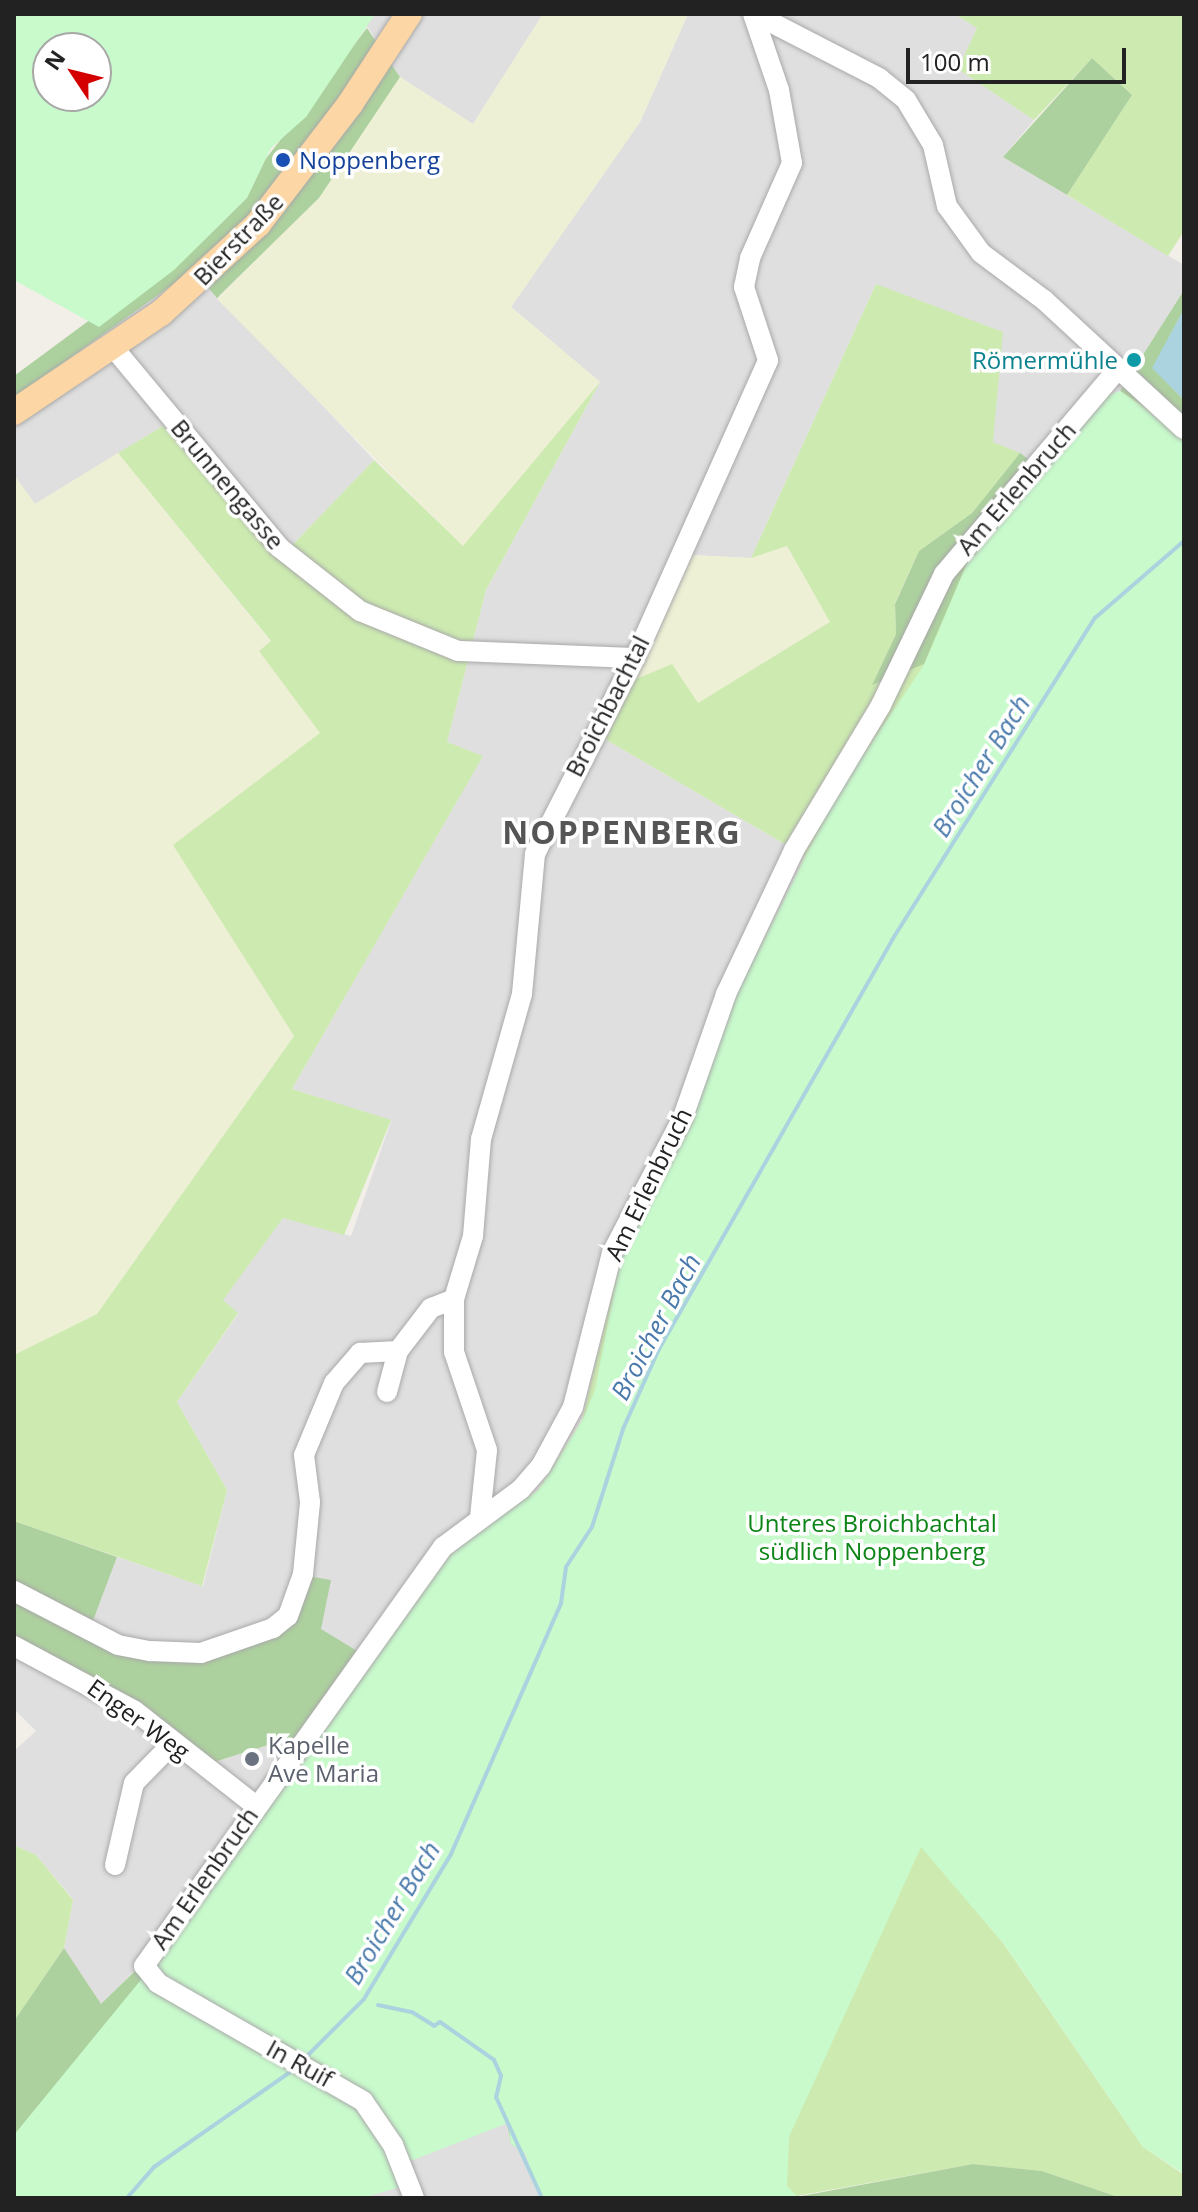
<!DOCTYPE html>
<html>
<head>
<meta charset="utf-8">
<style>
  body { margin:0 }
  #map { position:relative; width:1198px; height:2212px; overflow:hidden; background:#f2efe9; font-family:"Open Sans",sans-serif }
  div>[style] { position:absolute }
  .residential>* { inset:0; background:#e0dfdf }
  .farmland>* { inset:0; background:#eef0d5 }
  .grass>* { inset:0; background:#cdebb0 }
  .forest>* { inset:0; background:#add19e }
  .park>* { inset:0; background:#c8facc }
  .water>* { inset:0; background:#aad3df }
  .stream>* { height:4px; margin:-2px; padding:0 2px; transform-origin:2px; border-radius:2px; background:#aad3df }
  .roads { filter:drop-shadow(0 0 2px #a9a9a9) drop-shadow(0 0 2px #a9a9a9) }
  .minor>* { height:20px; margin:-10px; padding:0 10px; transform-origin:10px; border-radius:10px; background:#fff }
  .major>* { height:26px; margin:-13px; padding:0 13px; transform-origin:13px; border-radius:13px; background:#fcd6a4 }
  .dots>* { width:22px; height:22px; translate:-50% -50%; box-sizing:border-box; border:4px solid #fff; border-radius:50% }
  span { translate:-50% -50%; white-space:nowrap; text-align:center; line-height:1.15; -webkit-text-stroke:7px #fff; paint-order:stroke }
  .transit-label { font-size:24px; color:#164399 }
  .left { translate:0 -50%; text-align:left }
  .street-label { font-size:24px; color:#222 }
  .culture-label { font-size:24px; color:#0d838f }
  .right { translate:-100% -50%; text-align:right }
  .park-label { font-size:24px; color:#0c8416 }
  .worship-label { font-size:24px; color:#5b616d }
  .water-label { font-size:26px; color:#4a7aab; font-style:italic }
  .district-label { font-size:32px; color:#555; font-weight:700; letter-spacing:2px }
  .frame { position:absolute; inset:0; border:16px solid #222; pointer-events:none }
  .north { position:absolute; left:32px; top:32px; width:80px; height:80px; box-sizing:border-box; background:#fff; border:2px solid #a7a7a7; border-radius:50%; rotate:305deg; font-size:22px; font-weight:700; line-height:32px; text-align:center; color:#222 }
  .north::after { content:''; display:block; margin:auto; width:28px; height:36px; background:#d40000; clip-path:polygon(50% 0,100% 100%,50% 72%,0 100%) }
  .scale { position:absolute; left:906px; top:48px; width:220px; height:36px; box-sizing:border-box; border:4px solid #222; border-top:0; padding-left:10px; font-size:24px; line-height:28px; white-space:nowrap; color:#222; -webkit-text-stroke:6px #fff; paint-order:stroke }
</style>
</head>
<body>
<div id="map">
  <div class="residential">
    <i style="clip-path:polygon(359px 14px,543px 14px,473px 124px,400px 77px)"></i>
    <i style="clip-path:polygon(688px 14px,955px 14px,977px 28px,958px 69px,1034px 120px,1003px 157px,1184px 265px,1184px 290px,1120px 391px,1041px 469px,993px 443px,876px 284px,751px 558px,691px 555px,605px 739px,805px 856px,621px 1257px,582px 1419px,538px 1490px,456px 1546px,372px 1660px,289px 1612px,176px 1656px,88px 1634px,117px 1557px,203px 1586px,227px 1490px,177px 1402px,238px 1314px,222px 1300px,283px 1218px,351px 1236px,391px 1121px,292px 1089px,482px 757px,447px 742px,486px 590px,600px 382px,511px 307px,640px 122px)"></i>
    <i style="clip-path:polygon(194px 269px,374px 460px,279px 559px,163px 426px,35px 504px,14px 475px,14px 399px)"></i>
    <i style="clip-path:polygon(14px 1638px,149px 1708px,208px 1764px,284px 1740px,310px 1747px,154px 1973px,134px 1971px,101px 2005px,64px 1948px,73px 1899px,36px 1855px,14px 1845px,14px 1751px,36px 1731px,14px 1709px)"></i>
    <i style="clip-path:polygon(507px 2122px,511px 2144px,525px 2153px,541px 2198px,358px 2198px,407px 2160px)"></i>
  </div>
  <div class="farmland">
    <i style="clip-path:polygon(543px 14px,688px 14px,640px 122px,511px 307px,600px 382px,463px 547px,217px 299px,319px 198px,400px 77px,473px 124px)"></i>
    <i style="clip-path:polygon(118px 453px,271px 642px,260px 651px,321px 733px,174px 845px,294px 1036px,97px 1314px,14px 1355px,14px 475px,35px 504px)"></i>
    <i style="clip-path:polygon(787px 546px,830px 622px,697px 704px,634px 680px,691px 555px,751px 558px)"></i>
  </div>
  <div class="grass">
    <i style="clip-path:polygon(955px 14px,1184px 14px,1184px 231px,1168px 256px,1067px 195px,1132px 95px,1092px 58px,1034px 120px,958px 69px,977px 28px)"></i>
    <i style="clip-path:polygon(876px 284px,1003px 332px,993px 442px,1020px 453px,972px 513px,919px 551px,895px 603px,896px 634px,873px 683px,973px 549px,1120px 391px,1184px 432px,805px 1849px,886px 1920px,921px 1846px,1003px 1943px,1143px 2147px,1184px 2175px,1184px 2198px,1121px 2198px,1042px 2171px,973px 2164px,791px 2197px,541px 2198px,525px 2153px,597px 2167px,372px 1660px,456px 1546px,538px 1490px,582px 1420px,621px 1257px,805px 856px,605px 739px,634px 680px,672px 664px,698px 703px,830px 622px,787px 546px,751px 558px)"></i>
    <i style="clip-path:polygon(600px 382px,486px 590px,447px 742px,483px 756px,292px 1089px,391px 1120px,344px 1235px,283px 1218px,223px 1300px,238px 1313px,177px 1402px,227px 1490px,202px 1586px,14px 1521px,14px 1355px,97px 1314px,294px 1036px,173px 845px,320px 733px,259px 651px,271px 641px,118px 453px,163px 426px,279px 559px,374px 460px,463px 546px)"></i>
    <i style="clip-path:polygon(14px 1845px,36px 1855px,73px 1900px,64px 1948px,14px 2021px)"></i>
  </div>
  <div class="forest">
    <i style="clip-path:polygon(367px 28px,400px 77px,319px 198px,217px 298px,193px 270px,14px 398px,14px 376px,210px 231px)"></i>
    <i style="clip-path:polygon(1092px 58px,1132px 95px,1067px 195px,1003px 157px)"></i>
    <i style="clip-path:polygon(1184px 290px,1184px 309px,1153px 368px,1184px 400px,1184px 432px,1120px 391px)"></i>
    <i style="clip-path:polygon(1020px 453px,1041px 469px,973px 549px,924px 664px,872px 685px,896px 634px,895px 604px,919px 551px,972px 513px)"></i>
    <i style="clip-path:polygon(14px 1521px,117px 1557px,88px 1634px,176px 1656px,289px 1612px,296px 1574px,331px 1580px,321px 1629px,372px 1660px,598px 2168px,525px 2153px,511px 2144px,507px 2123px,14px 2198px,14px 2021px,64px 1948px,101px 2004px,135px 1971px,154px 1973px,310px 1746px,284px 1740px,208px 1764px,149px 1708px,14px 1638px)"></i>
    <i style="clip-path:polygon(973px 2164px,1042px 2171px,1121px 2198px,791px 2198px)"></i>
  </div>
  <div class="park">
    <i style="clip-path:polygon(evenodd,14px 14px,375px 14px,306px 117px,271px 148px,247px 198px,174px 270px,99px 327px,14px 280px,14px 14px,48px 48px,96px 48px,96px 96px,48px 96px,48px 48px)"></i>
    <i style="clip-path:polygon(1120px 391px,1184px 437px,1184px 2174px,1143px 2147px,1004px 1944px,921px 1847px,789px 2137px,787px 2186px,799px 2198px,541px 2198px,525px 2153px,511px 2144px,508px 2123px,408px 2162px,416px 2182px,363px 2198px,14px 2198px,14px 2135px,162px 1954px,456px 1546px,539px 1490px,583px 1419px,595px 1390px,621px 1257px,727px 1013px,836px 796px,924px 665px,973px 550px,1108px 395px)"></i>
  </div>
  <div class="water">
    <i style="clip-path:polygon(1184px 309px,1184px 400px,1152px 368px)"></i>
  </div>
  <div class="stream">
    <i style="left:378px;top:2005px;width:35px;rotate:12deg"></i>
    <i style="left:412px;top:2012px;width:26px;rotate:32deg"></i>
    <i style="left:434px;top:2026px;width:7px;rotate:-34deg"></i>
    <i style="left:440px;top:2022px;width:66px;rotate:35.1deg"></i>
    <i style="left:494px;top:2060px;width:17px;rotate:66deg"></i>
    <i style="left:501px;top:2076px;width:22px;rotate:103deg"></i>
    <i style="left:496px;top:2097px;width:111px;rotate:65.5deg"></i>
    <i style="left:305px;top:2058px;width:83px;rotate:-45deg"></i>
    <i style="left:364px;top:1999px;width:169px;rotate:-59deg"></i>
    <i style="left:451px;top:1854px;width:274px;rotate:-66.3deg"></i>
    <i style="left:561px;top:1603px;width:36px;rotate:-82deg"></i>
    <i style="left:566px;top:1567px;width:48px;rotate:-57deg"></i>
    <i style="left:592px;top:1527px;width:103px;rotate:-72.4deg"></i>
    <i style="left:623px;top:1429px;width:88px;rotate:-65.8deg"></i>
    <i style="left:659px;top:1349px;width:471px;rotate:-60.3deg"></i>
    <i style="left:892px;top:940px;width:381px;rotate:-57.8deg"></i>
    <i style="left:1095px;top:618px;width:118px;rotate:-40.9deg"></i>
    <i style="left:127px;top:2198px;width:41px;rotate:-48.9deg"></i>
    <i style="left:154px;top:2167px;width:169px;rotate:-34.9deg"></i>
  </div>
  <div class="roads">
    <div class="minor">
      <i style="left:755px;top:14px;width:140px;rotate:27.3deg"></i>
      <i style="left:879px;top:78px;width:35px;rotate:39deg"></i>
      <i style="left:906px;top:100px;width:52px;rotate:59deg"></i>
      <i style="left:933px;top:145px;width:63px;rotate:77.1deg"></i>
      <i style="left:947px;top:206px;width:58px;rotate:54.1deg"></i>
      <i style="left:981px;top:253px;width:79px;rotate:36.7deg"></i>
      <i style="left:1044px;top:300px;width:190px;rotate:42.7deg"></i>
      <i style="left:113px;top:347px;width:261px;rotate:50.3deg"></i>
      <i style="left:280px;top:548px;width:102px;rotate:38.2deg"></i>
      <i style="left:360px;top:611px;width:106px;rotate:22.2deg"></i>
      <i style="left:458px;top:651px;width:177px;rotate:2.3deg"></i>
      <i style="left:387px;top:1392px;width:42px;rotate:-75deg"></i>
      <i style="left:480px;top:1517px;width:67px;rotate:-84deg"></i>
      <i style="left:487px;top:1450px;width:103px;rotate:-108.6deg"></i>
      <i style="left:454px;top:1352px;width:53px;rotate:-90deg"></i>
      <i style="left:454px;top:1299px;width:66px;rotate:-73.2deg"></i>
      <i style="left:473px;top:1236px;width:97px;rotate:-85.3deg"></i>
      <i style="left:481px;top:1139px;width:151px;rotate:-74.2deg"></i>
      <i style="left:522px;top:994px;width:141px;rotate:-84.7deg"></i>
      <i style="left:535px;top:854px;width:220px;rotate:-63deg"></i>
      <i style="left:635px;top:658px;width:326px;rotate:-65.9deg"></i>
      <i style="left:768px;top:360px;width:77px;rotate:-108.2deg"></i>
      <i style="left:744px;top:287px;width:30px;rotate:-78deg"></i>
      <i style="left:750px;top:258px;width:104px;rotate:-66.1deg"></i>
      <i style="left:792px;top:163px;width:74px;rotate:-100.1deg"></i>
      <i style="left:779px;top:90px;width:80px;rotate:-108.9deg"></i>
      <i style="left:14px;top:1591px;width:117px;rotate:27.4deg"></i>
      <i style="left:118px;top:1645px;width:33px;rotate:11deg"></i>
      <i style="left:150px;top:1651px;width:51px;rotate:2.2deg"></i>
      <i style="left:201px;top:1653px;width:76px;rotate:-19.1deg"></i>
      <i style="left:273px;top:1628px;width:19px;rotate:-39deg"></i>
      <i style="left:288px;top:1616px;width:45px;rotate:-70.3deg"></i>
      <i style="left:303px;top:1574px;width:72px;rotate:-84.4deg"></i>
      <i style="left:310px;top:1502px;width:47px;rotate:-97.3deg"></i>
      <i style="left:304px;top:1455px;width:78px;rotate:-67.4deg"></i>
      <i style="left:334px;top:1383px;width:40px;rotate:-49deg"></i>
      <i style="left:360px;top:1353px;width:38px;rotate:-3deg"></i>
      <i style="left:398px;top:1351px;width:54px;rotate:-52.5deg"></i>
      <i style="left:431px;top:1308px;width:25px;rotate:-21deg"></i>
      <i style="left:14px;top:1646px;width:137px;rotate:28.2deg"></i>
      <i style="left:135px;top:1711px;width:152px;rotate:38.1deg"></i>
      <i style="left:115px;top:1865px;width:84px;rotate:-77deg"></i>
      <i style="left:134px;top:1783px;width:57px;rotate:-45.7deg"></i>
      <i style="left:414px;top:2198px;width:57px;rotate:-111.6deg"></i>
      <i style="left:393px;top:2145px;width:53px;rotate:-124.3deg"></i>
      <i style="left:363px;top:2101px;width:237px;rotate:-150.1deg"></i>
      <i style="left:158px;top:1983px;width:22px;rotate:-129deg"></i>
      <i style="left:144px;top:1966px;width:515px;rotate:-54.49deg"></i>
      <i style="left:443px;top:1547px;width:97px;rotate:-36.6deg"></i>
      <i style="left:521px;top:1489px;width:30px;rotate:-49deg"></i>
      <i style="left:541px;top:1466px;width:67px;rotate:-61.5deg"></i>
      <i style="left:573px;top:1407px;width:159px;rotate:-75.8deg"></i>
      <i style="left:612px;top:1253px;width:153px;rotate:-62.4deg"></i>
      <i style="left:683px;top:1117px;width:130px;rotate:-70.7deg"></i>
      <i style="left:726px;top:994px;width:159px;rotate:-64.7deg"></i>
      <i style="left:794px;top:850px;width:169px;rotate:-59deg"></i>
      <i style="left:881px;top:705px;width:145px;rotate:-64.3deg"></i>
      <i style="left:944px;top:574px;width:266px;rotate:-49.7deg"></i>
    </div>
    <div class="major">
      <i style="left:14px;top:412px;width:177px;rotate:-34deg"></i>
      <i style="left:161px;top:313px;width:132px;rotate:-42.5deg"></i>
      <i style="left:258px;top:224px;width:151px;rotate:-52.5deg"></i>
      <i style="left:350px;top:104px;width:108px;rotate:-56.8deg"></i>
    </div>
  </div>
  <div class="dots">
    <i style="left:283px;top:160px;background:#1a4fb4"></i>
    <i style="left:1134px;top:360px;background:#0f9aa8"></i>
    <i style="left:252px;top:1759px;background:#6b7280"></i>
  </div>
  <div class="transit-label">
    <span class="left" style="left:299px;top:160px">Noppenberg</span>
  </div>
  <div class="street-label">
    <span style="left:238px;top:239px;rotate:-46deg">Bierstraße</span>
    <span style="left:228px;top:484px;rotate:50deg">Brunnengasse</span>
    <span style="left:1016px;top:488px;rotate:-49deg">Am Erlenbruch</span>
    <span style="left:607px;top:706px;rotate:-63deg">Broichbachtal</span>
    <span style="left:648px;top:1184px;rotate:-64deg">Am Erlenbruch</span>
    <span style="left:139px;top:1719px;rotate:36deg">Enger Weg</span>
    <span style="left:204px;top:1878px;rotate:-55deg">Am Erlenbruch</span>
    <span style="left:300px;top:2063px;rotate:29deg">In Ruif</span>
  </div>
  <div class="culture-label">
    <span class="right" style="left:1118px;top:360px">Römermühle</span>
  </div>
  <div class="park-label">
    <span style="left:872px;top:1537px">Unteres Broichbachtal<br>südlich Noppenberg</span>
  </div>
  <div class="worship-label">
    <span class="left" style="left:268px;top:1759px">Kapelle<br>Ave Maria</span>
  </div>
  <div class="water-label">
    <span style="left:981px;top:766px;rotate:-58deg">Broicher Bach</span>
    <span style="left:656px;top:1327px;rotate:-62deg">Broicher Bach</span>
    <span style="left:392px;top:1913px;rotate:-59deg">Broicher Bach</span>
  </div>
  <div class="district-label">
    <span style="left:622px;top:832px">NOPPENBERG</span>
  </div>
  <div class="frame"></div>
  <div class="north">N</div>
  <div class="scale">100 m</div>
</div>
</body>
</html>
